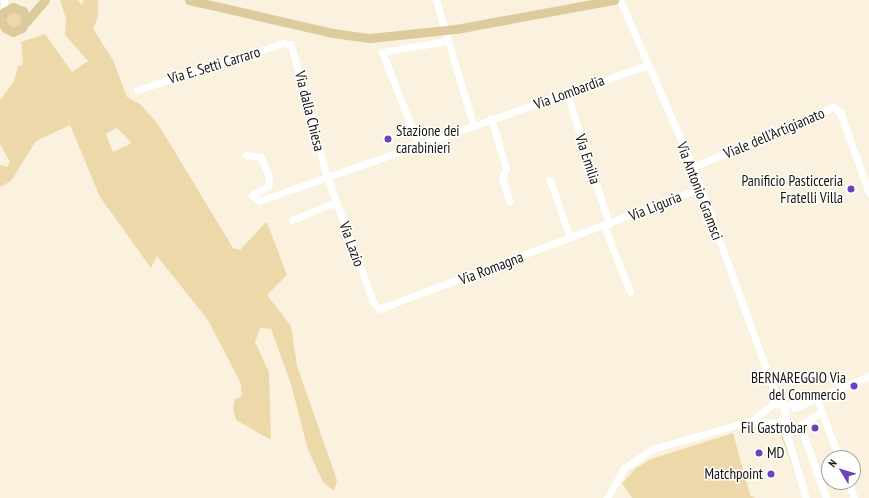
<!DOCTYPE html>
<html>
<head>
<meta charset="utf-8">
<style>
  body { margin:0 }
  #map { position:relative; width:869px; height:498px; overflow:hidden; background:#faf1df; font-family:"PT Sans Narrow",sans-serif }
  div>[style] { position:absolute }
  .green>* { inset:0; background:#edd8aa }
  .round { border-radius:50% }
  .minor>* { height:7px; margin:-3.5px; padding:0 3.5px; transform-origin:3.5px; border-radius:3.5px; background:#fff }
  .major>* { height:9px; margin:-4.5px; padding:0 4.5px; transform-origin:4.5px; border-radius:4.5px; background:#ddca9d }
  .dots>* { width:11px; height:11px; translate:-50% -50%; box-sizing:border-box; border:2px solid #fff; border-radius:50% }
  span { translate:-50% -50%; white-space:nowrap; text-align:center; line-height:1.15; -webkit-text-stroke:3px #fff; paint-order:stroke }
  .street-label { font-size:15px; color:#16130d }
  .poi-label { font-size:15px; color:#16130d }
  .left { translate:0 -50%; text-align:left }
  .right { translate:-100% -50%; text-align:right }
  .north { position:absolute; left:821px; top:450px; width:40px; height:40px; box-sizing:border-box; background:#fff; border:1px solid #a2a19e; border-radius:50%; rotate:308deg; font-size:11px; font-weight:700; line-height:16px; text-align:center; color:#16130d }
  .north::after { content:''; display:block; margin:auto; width:14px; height:18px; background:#6f41b9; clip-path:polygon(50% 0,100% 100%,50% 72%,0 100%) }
</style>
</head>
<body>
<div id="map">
  <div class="green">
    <i style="clip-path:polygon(evenodd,60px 0,78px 0,81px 5px,84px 0,98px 0,98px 17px,93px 29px,113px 60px,127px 97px,140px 104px,158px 124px,233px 248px,240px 250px,266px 222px,268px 225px,287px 275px,267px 295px,291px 326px,297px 366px,337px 480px,334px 491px,323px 482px,308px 450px,291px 384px,271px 329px,260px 328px,255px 342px,269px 372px,271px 440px,236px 420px,233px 408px,235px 399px,242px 396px,241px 384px,208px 320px,157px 256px,151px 268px,100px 197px,70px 125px,36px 141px,11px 181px,0 187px,0 165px,7px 167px,10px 162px,0 144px,0 100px,13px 83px,18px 67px,23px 64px,21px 42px,45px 34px,72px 72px,88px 61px,65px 35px,66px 19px,60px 0,117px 128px,132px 143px,113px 152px,106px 134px,117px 128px)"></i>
    <i class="round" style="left:6px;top:11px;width:16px;height:16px"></i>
    <i style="clip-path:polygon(765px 424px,773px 427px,778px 431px,779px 433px,783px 437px,796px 476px,780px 433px)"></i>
    <i style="clip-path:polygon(733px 433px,750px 495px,756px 498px,632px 498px,622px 483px,636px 468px,651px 459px)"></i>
  </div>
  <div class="minor">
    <i style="left:436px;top:0;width:129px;rotate:73.4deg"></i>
    <i style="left:620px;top:0;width:182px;rotate:66.4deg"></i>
    <i style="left:693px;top:167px;width:232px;rotate:70.1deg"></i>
    <i style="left:772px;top:385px;width:28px;rotate:63deg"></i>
    <i style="left:785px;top:410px;width:26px;rotate:86deg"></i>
    <i style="left:787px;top:436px;width:65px;rotate:73deg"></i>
    <i style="left:1px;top:14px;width:4px;rotate:-34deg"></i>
    <i style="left:4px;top:12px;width:12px;rotate:-90deg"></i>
    <i style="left:137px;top:90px;width:154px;rotate:-17.7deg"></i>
    <i style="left:284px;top:43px;width:7px;rotate:16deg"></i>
    <i style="left:291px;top:45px;width:134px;rotate:74.8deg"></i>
    <i style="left:326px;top:174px;width:136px;rotate:69.8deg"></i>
    <i style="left:373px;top:302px;width:9px;rotate:49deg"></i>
    <i style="left:379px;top:309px;width:344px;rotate:-20.6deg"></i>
    <i style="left:567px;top:94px;width:137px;rotate:72.1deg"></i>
    <i style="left:491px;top:118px;width:53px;rotate:73.6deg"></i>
    <i style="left:506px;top:169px;width:10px;rotate:114deg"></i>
    <i style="left:502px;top:178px;width:25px;rotate:72deg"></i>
    <i style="left:418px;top:143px;width:98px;rotate:-111.6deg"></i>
    <i style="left:382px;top:52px;width:66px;rotate:-9.6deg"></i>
    <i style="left:246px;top:155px;width:15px;rotate:8deg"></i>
    <i style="left:261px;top:157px;width:22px;rotate:69deg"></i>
    <i style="left:269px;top:178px;width:8px;rotate:97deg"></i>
    <i style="left:268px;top:186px;width:18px;rotate:151deg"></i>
    <i style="left:252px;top:195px;width:9px;rotate:41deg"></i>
    <i style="left:259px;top:201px;width:412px;rotate:-19.3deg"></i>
    <i style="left:693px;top:167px;width:152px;rotate:-23.2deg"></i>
    <i style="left:833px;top:107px;width:9px;rotate:36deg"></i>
    <i style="left:840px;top:112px;width:86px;rotate:70.3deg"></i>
    <i style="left:550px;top:180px;width:61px;rotate:71deg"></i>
    <i style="left:292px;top:220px;width:48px;rotate:-22.2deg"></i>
    <i style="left:604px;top:226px;width:71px;rotate:68.5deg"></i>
    <i style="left:816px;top:397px;width:65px;rotate:69.3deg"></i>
    <i style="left:794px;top:408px;width:82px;rotate:-23.1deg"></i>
    <i style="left:822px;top:412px;width:26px;rotate:149deg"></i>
    <i style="left:800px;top:425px;width:77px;rotate:70.4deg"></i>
    <i style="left:753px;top:421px;width:24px;rotate:5deg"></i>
    <i style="left:777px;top:423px;width:11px;rotate:-41deg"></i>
    <i style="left:848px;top:482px;width:17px;rotate:69deg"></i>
    <i style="left:607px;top:498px;width:34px;rotate:-60deg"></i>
    <i style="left:624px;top:468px;width:34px;rotate:-34deg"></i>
    <i style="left:652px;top:449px;width:103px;rotate:-15.8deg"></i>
    <i style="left:751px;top:421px;width:28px;rotate:-38deg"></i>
    <i style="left:773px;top:404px;width:25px;rotate:2deg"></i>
  </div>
  <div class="major">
    <i style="left:189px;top:0;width:148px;rotate:12.9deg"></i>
    <i style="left:333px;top:33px;width:37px;rotate:8deg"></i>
    <i style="left:370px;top:38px;width:86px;rotate:-6deg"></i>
    <i style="left:456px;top:29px;width:161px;rotate:-10.4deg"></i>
    <i style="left:0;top:22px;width:11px;rotate:-68deg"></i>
    <i style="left:4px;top:12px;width:10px;rotate:-29deg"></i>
    <i style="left:13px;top:7px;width:11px;rotate:22deg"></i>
    <i style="left:23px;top:11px;width:9px;rotate:72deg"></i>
    <i style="left:26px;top:20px;width:9px;rotate:117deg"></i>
    <i style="left:22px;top:28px;width:10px;rotate:156deg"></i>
    <i style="left:13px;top:32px;width:9px;rotate:-153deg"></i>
    <i style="left:5px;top:28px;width:9px;rotate:-117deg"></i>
    <i style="left:26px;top:22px;width:29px;rotate:-49deg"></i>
  </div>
  <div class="dots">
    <i style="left:388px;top:139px;background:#6f41b9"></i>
    <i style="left:851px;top:189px;background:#6f41b9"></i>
    <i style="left:854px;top:386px;background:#6f41b9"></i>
    <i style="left:815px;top:428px;background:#6f41b9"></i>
    <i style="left:759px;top:453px;background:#6f41b9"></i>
    <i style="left:771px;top:474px;background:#6f41b9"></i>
  </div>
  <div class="street-label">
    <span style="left:214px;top:65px;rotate:-17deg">Via E. Setti Carraro</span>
    <span style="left:569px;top:92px;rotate:-20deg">Via Lombardia</span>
    <span style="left:310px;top:111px;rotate:76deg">Via dalla Chiesa</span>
    <span style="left:774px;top:133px;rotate:-23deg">Viale dell'Artigianato</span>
    <span style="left:588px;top:159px;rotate:72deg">Via Emilia</span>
    <span style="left:700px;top:191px;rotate:69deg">Via Antonio Gramsci</span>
    <span style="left:655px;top:206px;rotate:-22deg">Via Liguria</span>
    <span style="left:352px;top:244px;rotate:70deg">Via Lazio</span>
    <span style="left:491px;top:268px;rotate:-21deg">Via Romagna</span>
  </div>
  <div class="poi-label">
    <span class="left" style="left:396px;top:139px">Stazione dei<br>carabinieri</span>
    <span class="right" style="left:843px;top:189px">Panificio Pasticceria<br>Fratelli Villa</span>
    <span class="right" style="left:846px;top:386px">BERNAREGGIO Via<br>del Commercio</span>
    <span class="right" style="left:807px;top:428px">Fil Gastrobar</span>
    <span class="left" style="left:767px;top:453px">MD</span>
    <span class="right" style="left:763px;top:474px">Matchpoint</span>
  </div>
  <div class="north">N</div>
</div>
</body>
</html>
